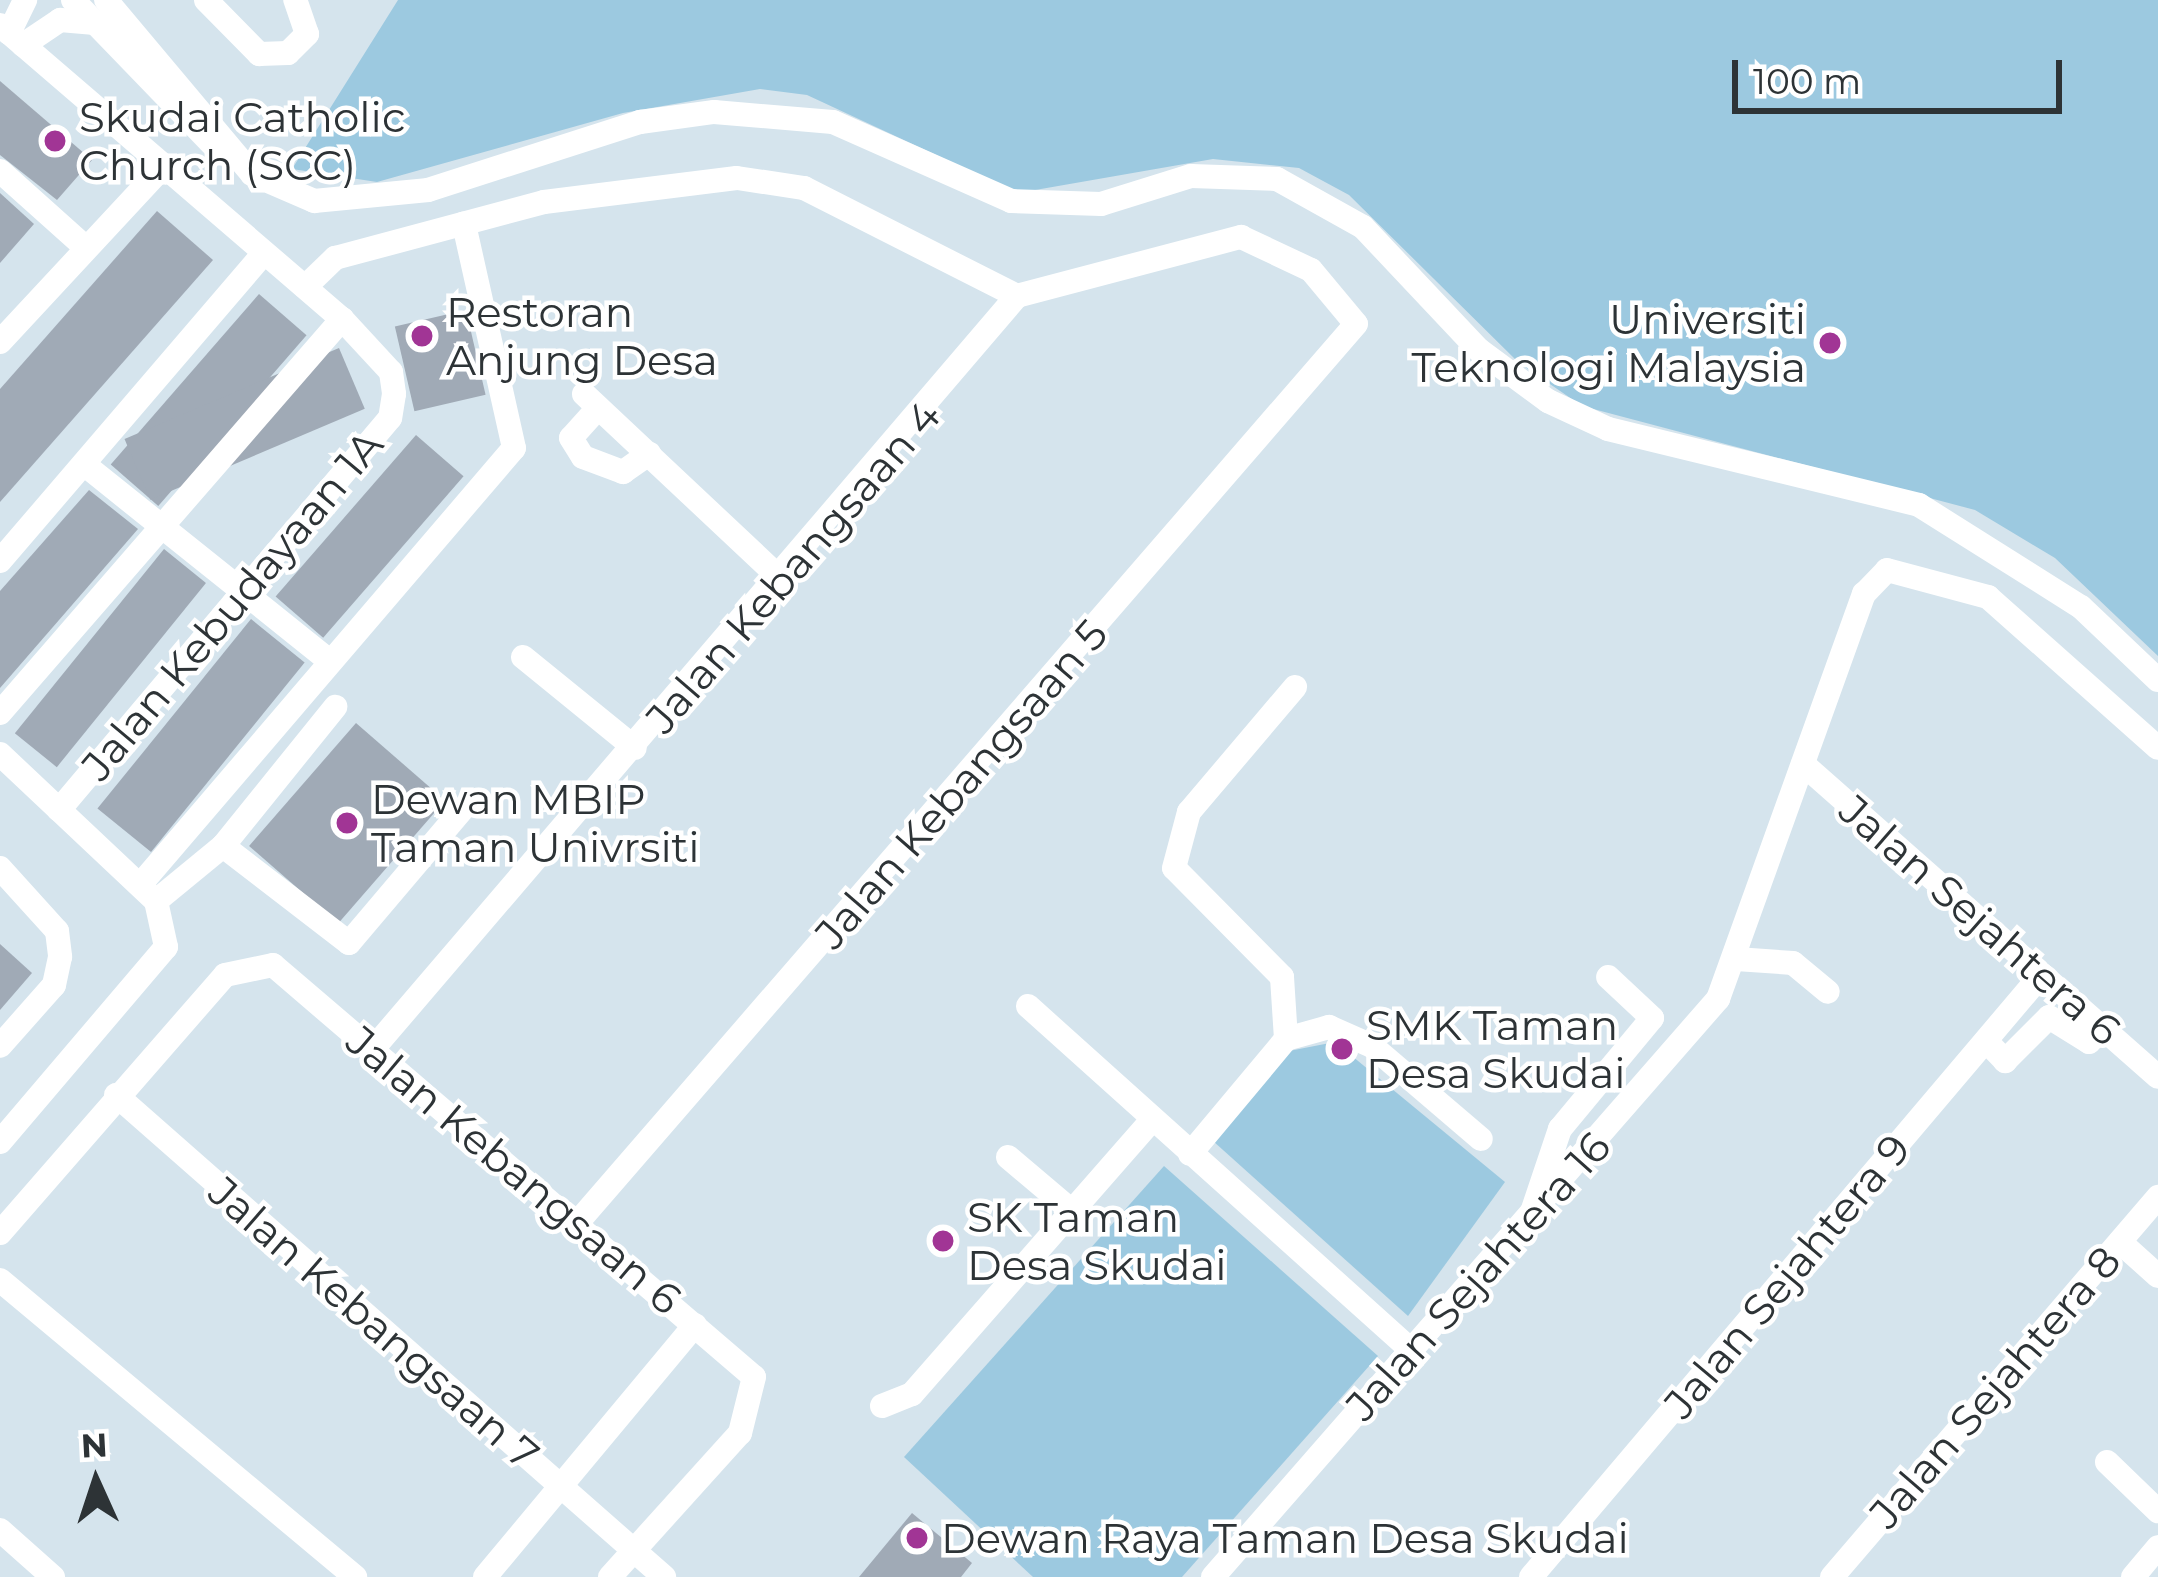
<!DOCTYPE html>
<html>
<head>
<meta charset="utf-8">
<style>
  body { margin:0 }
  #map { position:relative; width:2158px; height:1577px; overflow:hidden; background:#d5e4ed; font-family:Montserrat,sans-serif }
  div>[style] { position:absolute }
  .green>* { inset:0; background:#9cc9e0 }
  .building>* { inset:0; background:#a0aab6; transform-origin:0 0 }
  .minor>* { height:24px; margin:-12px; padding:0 12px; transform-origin:12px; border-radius:12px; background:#fff }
  .dots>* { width:33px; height:33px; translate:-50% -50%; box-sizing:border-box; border:6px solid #fff; border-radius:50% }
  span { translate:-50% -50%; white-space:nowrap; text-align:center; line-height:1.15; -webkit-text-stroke:9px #fff; paint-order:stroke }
  .poi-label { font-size:42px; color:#2d3336 }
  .left { translate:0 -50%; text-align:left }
  .right { translate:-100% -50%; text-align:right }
  .street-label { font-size:42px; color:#2d3336 }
  .north { position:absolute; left:36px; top:1421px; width:120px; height:120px; -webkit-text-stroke:9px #fff; paint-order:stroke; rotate:357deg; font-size:33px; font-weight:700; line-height:48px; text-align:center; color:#2d3336 }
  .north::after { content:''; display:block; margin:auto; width:42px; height:54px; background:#2d3336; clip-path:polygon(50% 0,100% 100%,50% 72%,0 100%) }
  .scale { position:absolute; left:1732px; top:60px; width:330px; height:54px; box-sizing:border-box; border:6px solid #2d3336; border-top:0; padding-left:15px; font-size:36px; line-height:42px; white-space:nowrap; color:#2d3336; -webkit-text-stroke:9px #fff; paint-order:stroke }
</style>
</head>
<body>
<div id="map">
  <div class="green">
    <i style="clip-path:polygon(398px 0,2158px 0,2158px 656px,2055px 558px,1975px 510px,1582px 406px,1518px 362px,1349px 195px,1299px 168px,1213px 159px,1018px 193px,807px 95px,760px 89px,623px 113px,377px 182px,292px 169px)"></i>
    <i style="clip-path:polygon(1335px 1042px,1505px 1182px,1408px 1316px,1213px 1141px,1289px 1051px)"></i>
    <i style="clip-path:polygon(1164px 1166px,1378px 1356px,1182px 1577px,1033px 1577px,904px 1457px)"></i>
  </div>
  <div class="building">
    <i style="clip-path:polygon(0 81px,92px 160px,57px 200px,0 155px)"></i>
    <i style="clip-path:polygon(0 193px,34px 224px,0 263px)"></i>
    <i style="clip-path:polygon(157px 211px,213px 260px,0 502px,0 389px)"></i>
    <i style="left:259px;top:294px;width:63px;height:226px;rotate:41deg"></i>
    <i style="left:466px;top:310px;width:87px;height:73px;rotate:77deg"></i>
    <i style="left:339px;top:348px;width:66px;height:233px;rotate:67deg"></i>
    <i style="left:416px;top:435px;width:63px;height:214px;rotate:41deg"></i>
    <i style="clip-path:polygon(89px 490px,138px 529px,0 688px,0 591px)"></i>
    <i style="left:164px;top:549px;width:54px;height:237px;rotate:39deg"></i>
    <i style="left:251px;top:619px;width:69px;height:244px;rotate:39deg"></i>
    <i style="left:356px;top:723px;width:118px;height:163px;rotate:41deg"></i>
    <i style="clip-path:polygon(0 944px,32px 973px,0 1010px)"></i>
    <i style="clip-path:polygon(912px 1513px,972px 1563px,961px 1577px,859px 1577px)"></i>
  </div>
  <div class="minor">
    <i style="left:73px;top:0;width:213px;rotate:46deg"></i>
    <i style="left:106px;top:0;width:227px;rotate:50deg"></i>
    <i style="left:252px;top:174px;width:68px;rotate:23.5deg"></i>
    <i style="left:314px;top:201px;width:115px;rotate:-5.5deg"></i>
    <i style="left:428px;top:190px;width:223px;rotate:-17.8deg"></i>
    <i style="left:640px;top:122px;width:75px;rotate:-7.7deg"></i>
    <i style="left:714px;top:112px;width:119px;rotate:4.8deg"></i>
    <i style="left:833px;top:122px;width:195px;rotate:23.9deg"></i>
    <i style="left:1011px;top:201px;width:90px;rotate:1.9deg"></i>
    <i style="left:1101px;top:204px;width:94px;rotate:-17.3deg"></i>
    <i style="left:1191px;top:176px;width:86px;rotate:2deg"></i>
    <i style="left:1277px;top:179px;width:98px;rotate:29.2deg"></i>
    <i style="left:1363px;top:227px;width:169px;rotate:46.7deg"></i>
    <i style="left:1479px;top:350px;width:86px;rotate:36.5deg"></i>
    <i style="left:1548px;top:401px;width:66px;rotate:25deg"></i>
    <i style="left:1608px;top:429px;width:320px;rotate:13.7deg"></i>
    <i style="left:1919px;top:505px;width:191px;rotate:32.2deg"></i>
    <i style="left:2081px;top:607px;width:106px;rotate:43.5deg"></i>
    <i style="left:206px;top:0;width:76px;rotate:45.5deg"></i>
    <i style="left:259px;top:54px;width:29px;rotate:-2deg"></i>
    <i style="left:288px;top:53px;width:27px;rotate:-45deg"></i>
    <i style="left:307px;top:34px;width:36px;rotate:-109deg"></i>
    <i style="left:0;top:25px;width:451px;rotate:40.7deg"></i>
    <i style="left:342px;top:319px;width:72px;rotate:47.2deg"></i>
    <i style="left:391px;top:372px;width:22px;rotate:82deg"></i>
    <i style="left:394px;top:394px;width:24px;rotate:99deg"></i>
    <i style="left:390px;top:418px;width:513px;rotate:130.18deg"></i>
    <i style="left:9px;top:33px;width:37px;rotate:-64deg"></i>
    <i style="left:23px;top:45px;width:45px;rotate:-34deg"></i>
    <i style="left:60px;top:20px;width:35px;rotate:5deg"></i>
    <i style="left:0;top:171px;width:115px;rotate:41.8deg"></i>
    <i style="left:305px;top:287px;width:42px;rotate:-44deg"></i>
    <i style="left:335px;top:258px;width:216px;rotate:-15deg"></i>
    <i style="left:544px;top:202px;width:194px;rotate:-7.1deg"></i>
    <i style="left:737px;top:178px;width:68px;rotate:8.5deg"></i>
    <i style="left:804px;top:188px;width:239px;rotate:26.9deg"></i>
    <i style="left:1017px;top:296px;width:232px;rotate:-14.8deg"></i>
    <i style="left:1241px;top:237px;width:77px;rotate:25.2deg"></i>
    <i style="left:1311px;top:270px;width:70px;rotate:50.2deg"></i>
    <i style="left:1356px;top:324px;width:1191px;rotate:130.91deg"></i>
    <i style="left:0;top:342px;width:235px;rotate:-47.1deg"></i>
    <i style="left:584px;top:394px;width:269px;rotate:43.2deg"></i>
    <i style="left:598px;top:408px;width:40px;rotate:132deg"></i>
    <i style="left:571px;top:438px;width:22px;rotate:58deg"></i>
    <i style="left:583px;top:457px;width:43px;rotate:20.6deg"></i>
    <i style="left:623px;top:472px;width:32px;rotate:-35deg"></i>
    <i style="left:85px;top:465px;width:314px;rotate:38.7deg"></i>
    <i style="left:0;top:561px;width:404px;rotate:-49.4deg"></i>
    <i style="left:523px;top:657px;width:144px;rotate:39.1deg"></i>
    <i style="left:0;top:713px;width:522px;rotate:-49.04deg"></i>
    <i style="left:0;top:754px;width:214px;rotate:43.3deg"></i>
    <i style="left:156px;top:901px;width:47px;rotate:77.7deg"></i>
    <i style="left:166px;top:947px;width:256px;rotate:130.4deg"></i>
    <i style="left:1803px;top:764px;width:473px;rotate:41.4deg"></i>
    <i style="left:223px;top:846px;width:179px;rotate:-51.1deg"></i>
    <i style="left:0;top:868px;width:85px;rotate:47.9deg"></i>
    <i style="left:57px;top:931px;width:26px;rotate:83deg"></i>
    <i style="left:60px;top:957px;width:29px;rotate:102deg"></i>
    <i style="left:54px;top:985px;width:81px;rotate:131.5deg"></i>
    <i style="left:140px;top:885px;width:575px;rotate:-49.44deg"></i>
    <i style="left:514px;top:448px;width:230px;rotate:-102.6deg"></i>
    <i style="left:156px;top:901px;width:87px;rotate:-39.4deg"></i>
    <i style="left:223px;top:846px;width:159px;rotate:37.6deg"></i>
    <i style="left:349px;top:943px;width:173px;rotate:-49.7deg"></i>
    <i style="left:1736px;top:959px;width:57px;rotate:4deg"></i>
    <i style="left:1793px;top:963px;width:45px;rotate:39.6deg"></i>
    <i style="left:1028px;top:1006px;width:515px;rotate:41.93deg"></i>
    <i style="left:1286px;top:1039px;width:62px;rotate:-93.7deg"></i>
    <i style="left:1282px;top:977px;width:153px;rotate:-134.7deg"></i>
    <i style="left:1174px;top:868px;width:58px;rotate:-75deg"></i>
    <i style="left:1189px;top:812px;width:164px;rotate:-49.7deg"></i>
    <i style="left:1986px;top:1041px;width:28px;rotate:46deg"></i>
    <i style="left:2005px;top:1061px;width:62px;rotate:-45deg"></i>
    <i style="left:2049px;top:1017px;width:47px;rotate:32deg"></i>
    <i style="left:2089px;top:1042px;width:20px;rotate:-45deg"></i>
    <i style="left:372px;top:1050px;width:992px;rotate:-49.46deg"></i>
    <i style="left:116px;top:1095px;width:730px;rotate:41.33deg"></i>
    <i style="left:1190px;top:1154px;width:150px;rotate:-50.1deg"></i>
    <i style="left:1286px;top:1039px;width:45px;rotate:-15.6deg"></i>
    <i style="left:1329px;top:1027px;width:47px;rotate:23.8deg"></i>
    <i style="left:1372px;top:1046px;width:143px;rotate:40.5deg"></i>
    <i style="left:1008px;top:1157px;width:85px;rotate:40.2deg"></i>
    <i style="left:1531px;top:1215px;width:91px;rotate:-71.4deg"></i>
    <i style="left:1560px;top:1129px;width:144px;rotate:-50.3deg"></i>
    <i style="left:1652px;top:1018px;width:60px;rotate:-137deg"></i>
    <i style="left:0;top:1233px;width:342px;rotate:-48.9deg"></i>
    <i style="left:225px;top:975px;width:49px;rotate:-11.8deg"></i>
    <i style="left:273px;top:965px;width:633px;rotate:40.58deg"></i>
    <i style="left:754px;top:1377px;width:58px;rotate:104deg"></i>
    <i style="left:740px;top:1433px;width:194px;rotate:132.1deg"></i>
    <i style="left:2120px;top:1242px;width:51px;rotate:41.8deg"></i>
    <i style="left:0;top:1280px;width:463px;rotate:39.9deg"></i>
    <i style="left:882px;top:1406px;width:32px;rotate:-22deg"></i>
    <i style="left:912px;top:1394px;width:363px;rotate:-48.8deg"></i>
    <i style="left:2107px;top:1462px;width:71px;rotate:43.9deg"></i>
    <i style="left:0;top:1530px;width:71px;rotate:41.6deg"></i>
    <i style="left:485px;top:1577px;width:328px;rotate:-50.2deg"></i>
    <i style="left:1213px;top:1577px;width:768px;rotate:-48.86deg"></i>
    <i style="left:1718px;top:999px;width:431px;rotate:-70.2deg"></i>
    <i style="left:1864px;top:594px;width:33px;rotate:-46deg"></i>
    <i style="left:1887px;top:570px;width:105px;rotate:15deg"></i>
    <i style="left:1988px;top:597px;width:227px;rotate:41.6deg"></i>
    <i style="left:1531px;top:1577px;width:790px;rotate:-49.72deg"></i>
    <i style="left:1832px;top:1577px;width:501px;rotate:-49.37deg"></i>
    <i style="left:2133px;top:1577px;width:39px;rotate:-50deg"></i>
  </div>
  <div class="dots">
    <i style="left:55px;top:141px;background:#a13595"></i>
    <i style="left:422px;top:336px;background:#a13595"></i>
    <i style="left:1830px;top:343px;background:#a13595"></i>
    <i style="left:347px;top:823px;background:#a13595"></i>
    <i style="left:1342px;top:1049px;background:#a13595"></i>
    <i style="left:943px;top:1241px;background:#a13595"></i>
    <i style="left:917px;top:1538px;background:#a13595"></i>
  </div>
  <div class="poi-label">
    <span class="left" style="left:79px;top:141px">Skudai Catholic<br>Church (SCC)</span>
    <span class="left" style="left:446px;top:336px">Restoran<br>Anjung Desa</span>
    <span class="right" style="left:1806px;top:343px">Universiti<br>Teknologi Malaysia</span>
    <span class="left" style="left:371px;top:823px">Dewan MBIP<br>Taman Univrsiti</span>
    <span class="left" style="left:1366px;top:1049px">SMK Taman<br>Desa Skudai</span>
    <span class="left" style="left:967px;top:1241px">SK Taman<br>Desa Skudai</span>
    <span class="left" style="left:941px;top:1538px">Dewan Raya Taman Desa Skudai</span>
  </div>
  <div class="street-label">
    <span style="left:793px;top:567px;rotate:-49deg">Jalan Kebangsaan 4</span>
    <span style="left:232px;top:605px;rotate:-50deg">Jalan Kebudayaan 1A</span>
    <span style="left:961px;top:784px;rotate:-49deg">Jalan Kebangsaan 5</span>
    <span style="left:1980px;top:920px;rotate:41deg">Jalan Sejahtera 6</span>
    <span style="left:514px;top:1170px;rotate:40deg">Jalan Kebangsaan 6</span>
    <span style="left:1478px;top:1276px;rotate:-48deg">Jalan Sejahtera 16</span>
    <span style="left:1787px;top:1276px;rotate:-50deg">Jalan Sejahtera 9</span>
    <span style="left:374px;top:1323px;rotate:41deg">Jalan Kebangsaan 7</span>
    <span style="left:1995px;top:1387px;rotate:-49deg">Jalan Sejahtera 8</span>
  </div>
  <div class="north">N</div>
  <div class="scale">100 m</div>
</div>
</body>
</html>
